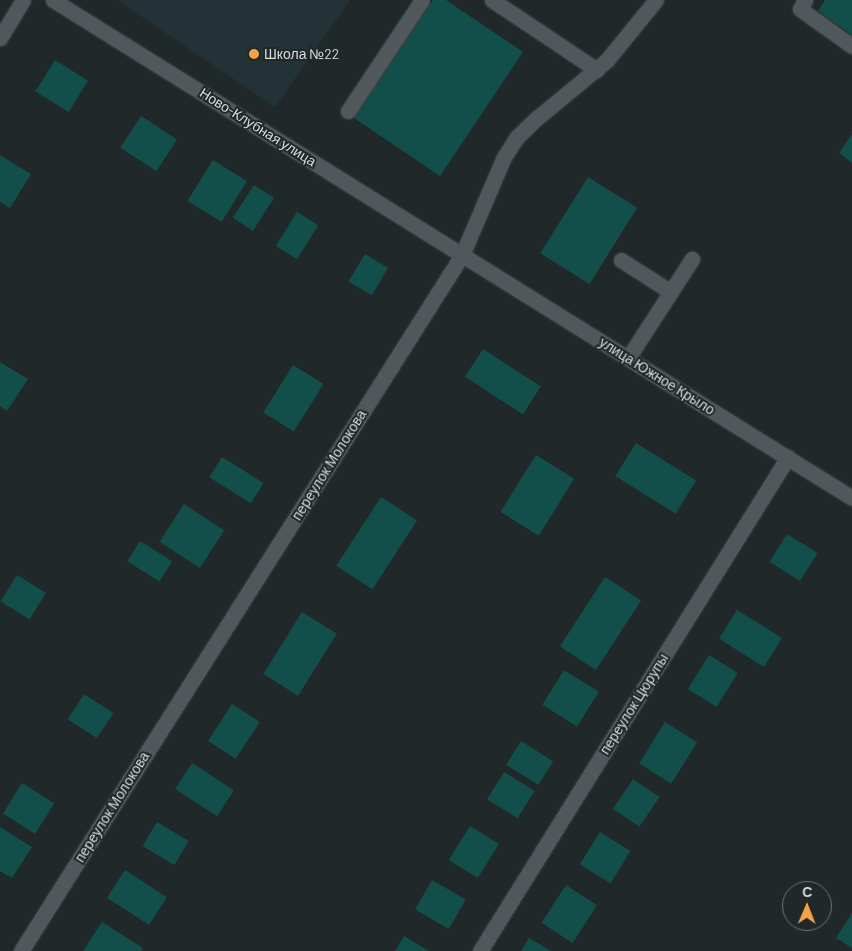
<!DOCTYPE html>
<html>
<head>
<meta charset="utf-8">
<style>
  body { margin:0 }
  #map { position:relative; width:852px; height:951px; overflow:hidden; background:#20282a; font-family:Barlow,sans-serif }
  div>[style] { position:absolute }
  .built>* { inset:0; background:#233236 }
  .building>* { inset:0; background:#134f4a; transform-origin:0 0 }
  .roads { filter:drop-shadow(0 0 1px #3f4547) drop-shadow(0 0 1px #3f4547) }
  .minor>* { height:15px; margin:-7.5px; padding:0 7.5px; transform-origin:7.5px; border-radius:7.5px; background:#50585b }
  .dots>* { width:14px; height:14px; translate:-50% -50%; box-sizing:border-box; border:2px solid #20282a; border-radius:50% }
  span { translate:-50% -50%; white-space:nowrap; text-align:center; line-height:1.15; -webkit-text-stroke:4px #20282a; paint-order:stroke }
  .poi-label { font-size:14px; color:#d8ddde }
  .left { translate:0 -50%; text-align:left }
  .street-label { font-size:14px; color:#d8ddde }
  .north { position:absolute; left:782px; top:881px; width:50px; height:50px; box-sizing:border-box; background:#20282a; border:1px solid #6a7072; border-radius:50%; rotate:1deg; font-size:14px; font-weight:700; line-height:20px; text-align:center; color:#d8ddde }
  .north::after { content:''; display:block; margin:auto; width:18px; height:22px; background:#f6a248; clip-path:polygon(50% 0,100% 100%,50% 72%,0 100%) }
</style>
</head>
<body>
<div id="map">
  <div class="built">
    <i style="clip-path:polygon(117px 0,350px 0,275px 107px)"></i>
  </div>
  <div class="building">
    <i style="clip-path:polygon(433px 0,446px 0,523px 52px,440px 176px,354px 118px)"></i>
    <i style="clip-path:polygon(825px 0,852px 0,852px 35px,818px 11px)"></i>
    <i style="left:55px;top:60px;width:39px;height:37px;rotate:32deg"></i>
    <i style="left:141px;top:116px;width:43px;height:38px;rotate:33deg"></i>
    <i style="clip-path:polygon(852px 134px,852px 163px,839px 153px)"></i>
    <i style="clip-path:polygon(0 155px,31px 174px,10px 208px,0 202px)"></i>
    <i style="left:213px;top:160px;width:40px;height:48px;rotate:32deg"></i>
    <i style="left:588px;top:177px;width:58px;height:90px;rotate:32deg"></i>
    <i style="left:254px;top:185px;width:24px;height:39px;rotate:33deg"></i>
    <i style="left:297px;top:212px;width:25px;height:40px;rotate:32deg"></i>
    <i style="left:365px;top:254px;width:27px;height:32px;rotate:31deg"></i>
    <i style="left:483px;top:349px;width:69px;height:33px;rotate:33deg"></i>
    <i style="clip-path:polygon(0 362px,28px 379px,7px 411px,0 406px)"></i>
    <i style="left:293px;top:365px;width:36px;height:56px;rotate:32deg"></i>
    <i style="left:636px;top:443px;width:71px;height:39px;rotate:32deg"></i>
    <i style="left:536px;top:455px;width:45px;height:67px;rotate:32deg"></i>
    <i style="left:222px;top:457px;width:49px;height:24px;rotate:32deg"></i>
    <i style="left:381px;top:497px;width:43px;height:82px;rotate:33deg"></i>
    <i style="left:184px;top:504px;width:48px;height:45px;rotate:33deg"></i>
    <i style="left:787px;top:534px;width:36px;height:33px;rotate:32deg"></i>
    <i style="left:140px;top:541px;width:38px;height:24px;rotate:32deg"></i>
    <i style="left:17px;top:575px;width:34px;height:31px;rotate:32deg"></i>
    <i style="left:605px;top:577px;width:43px;height:83px;rotate:33deg"></i>
    <i style="left:737px;top:610px;width:53px;height:34px;rotate:32deg"></i>
    <i style="left:302px;top:612px;width:41px;height:73px;rotate:32deg"></i>
    <i style="left:709px;top:655px;width:34px;height:40px;rotate:32deg"></i>
    <i style="left:564px;top:670px;width:41px;height:41px;rotate:32deg"></i>
    <i style="left:84px;top:694px;width:35px;height:30px;rotate:33deg"></i>
    <i style="left:232px;top:704px;width:33px;height:44px;rotate:33deg"></i>
    <i style="left:665px;top:722px;width:38px;height:49px;rotate:32deg"></i>
    <i style="left:521px;top:741px;width:38px;height:28px;rotate:32deg"></i>
    <i style="left:192px;top:763px;width:50px;height:31px;rotate:33deg"></i>
    <i style="left:504px;top:772px;width:36px;height:32px;rotate:32deg"></i>
    <i style="left:633px;top:779px;width:32px;height:36px;rotate:34deg"></i>
    <i style="left:22px;top:783px;width:38px;height:36px;rotate:32deg"></i>
    <i style="left:157px;top:822px;width:37px;height:28px;rotate:31deg"></i>
    <i style="left:470px;top:826px;width:34px;height:40px;rotate:32deg"></i>
    <i style="clip-path:polygon(0 827px,32px 847px,12px 878px,0 871px)"></i>
    <i style="left:600px;top:832px;width:36px;height:38px;rotate:32deg"></i>
    <i style="left:125px;top:870px;width:50px;height:33px;rotate:33deg"></i>
    <i style="left:432px;top:880px;width:39px;height:34px;rotate:30deg"></i>
    <i style="left:566px;top:885px;width:37px;height:45px;rotate:33deg"></i>
    <i style="clip-path:polygon(852px 913px,852px 948px,836px 938px)"></i>
    <i style="clip-path:polygon(102px 922px,143px 948px,141px 951px,83px 951px)"></i>
    <i style="clip-path:polygon(404px 936px,429px 951px,395px 951px)"></i>
    <i style="clip-path:polygon(529px 938px,551px 951px,521px 951px)"></i>
  </div>
  <div class="roads">
    <div class="minor">
      <i style="left:53px;top:0;width:941px;rotate:31.93deg"></i>
      <i style="left:492px;top:0;width:126px;rotate:33.7deg"></i>
      <i style="left:805px;top:0;width:10px;rotate:119deg"></i>
      <i style="left:800px;top:9px;width:64px;rotate:35.4deg"></i>
      <i style="left:0;top:38px;width:44px;rotate:-58.8deg"></i>
      <i style="left:348px;top:111px;width:133px;rotate:-56.3deg"></i>
      <i style="left:621px;top:260px;width:59px;rotate:32.6deg"></i>
      <i style="left:628px;top:358px;width:118px;rotate:-57.1deg"></i>
      <i style="left:21px;top:951px;width:824px;rotate:-57.64deg"></i>
      <i style="left:462px;top:255px;width:107px;rotate:-66.8deg"></i>
      <i style="left:504px;top:157px;width:24px;rotate:-57deg"></i>
      <i style="left:517px;top:137px;width:28px;rotate:-44deg"></i>
      <i style="left:537px;top:118px;width:91px;rotate:-39.6deg"></i>
      <i style="left:607px;top:60px;width:77px;rotate:-50.8deg"></i>
      <i style="left:480px;top:951px;width:582px;rotate:-58.06deg"></i>
    </div>
  </div>
  <div class="dots">
    <i style="left:254px;top:54px;background:#f6a248"></i>
  </div>
  <div class="poi-label">
    <span class="left" style="left:264px;top:54px">Школа №22</span>
  </div>
  <div class="street-label">
    <span style="left:258px;top:127px;rotate:32deg">Ново-Клубная улица</span>
    <span style="left:657px;top:376px;rotate:32deg">улица Южное Крыло</span>
    <span style="left:329px;top:465px;rotate:-58deg">переулок Молокова</span>
    <span style="left:634px;top:704px;rotate:-58deg">переулок Цюрупы</span>
    <span style="left:112px;top:807px;rotate:-58deg">переулок Молокова</span>
  </div>
  <div class="north">С</div>
</div>
</body>
</html>
